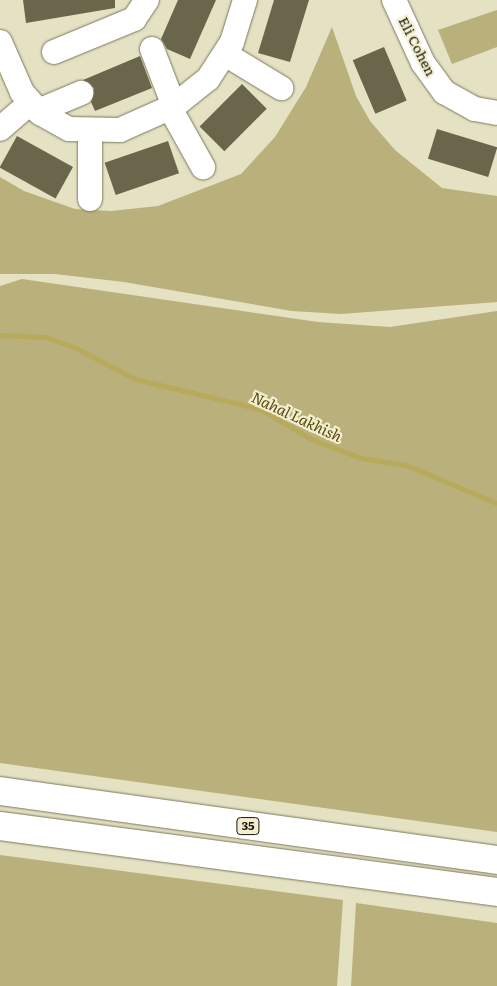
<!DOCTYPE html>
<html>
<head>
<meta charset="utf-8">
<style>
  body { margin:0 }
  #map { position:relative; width:497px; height:986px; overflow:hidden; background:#e5e1c3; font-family:Literata,serif }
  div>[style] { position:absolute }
  .green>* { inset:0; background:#b9b07b }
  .stream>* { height:5px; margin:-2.5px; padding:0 2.5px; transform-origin:2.5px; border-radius:2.5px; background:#b7aa5b }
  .building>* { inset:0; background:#6a664b; transform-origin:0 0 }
  .roads { filter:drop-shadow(0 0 1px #7c785d) drop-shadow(0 0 1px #7c785d) }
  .minor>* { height:24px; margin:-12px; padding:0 12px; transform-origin:12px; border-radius:12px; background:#fff }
  .highway>* { height:28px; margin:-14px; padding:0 14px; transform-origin:14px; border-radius:14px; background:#fff }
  span { translate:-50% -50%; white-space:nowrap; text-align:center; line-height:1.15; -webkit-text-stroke:4.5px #f3eed0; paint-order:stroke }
  .shield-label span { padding:1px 4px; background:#f3eed0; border:1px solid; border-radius:4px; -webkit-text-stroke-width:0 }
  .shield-label { font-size:12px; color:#17150b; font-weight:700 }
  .street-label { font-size:14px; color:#17150b }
  .water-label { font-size:15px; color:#534908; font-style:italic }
</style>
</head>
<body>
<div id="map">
  <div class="green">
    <i style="clip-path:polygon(497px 10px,497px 47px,452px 64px,438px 30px)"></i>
    <i style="clip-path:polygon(332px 27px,356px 96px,370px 121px,395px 150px,442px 188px,497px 196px,497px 302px,341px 314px,292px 311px,124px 282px,55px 274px,0 274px,0 177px,24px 191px,75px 209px,111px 211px,158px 206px,241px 174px,275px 137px,306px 87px)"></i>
    <i style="clip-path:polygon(22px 279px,318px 322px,390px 327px,497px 311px,497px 832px,0 763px,0 286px)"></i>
    <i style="clip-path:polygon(0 855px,343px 900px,337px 986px,0 986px)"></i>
    <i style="clip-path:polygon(356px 903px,497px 923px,497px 986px,351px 986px)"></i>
  </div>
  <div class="stream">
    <i style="left:0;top:335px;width:45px;rotate:2.5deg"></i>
    <i style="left:45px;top:337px;width:31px;rotate:19deg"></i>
    <i style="left:74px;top:347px;width:69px;rotate:27.7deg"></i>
    <i style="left:135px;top:379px;width:129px;rotate:13.5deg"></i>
    <i style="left:260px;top:409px;width:59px;rotate:30.5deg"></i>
    <i style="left:311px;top:439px;width:53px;rotate:20.8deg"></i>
    <i style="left:361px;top:458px;width:46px;rotate:8.8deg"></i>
    <i style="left:406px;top:465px;width:99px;rotate:22.7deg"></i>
  </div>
  <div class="building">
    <i style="clip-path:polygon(23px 0,115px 0,115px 8px,26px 23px)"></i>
    <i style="clip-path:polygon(178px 0,216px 0,190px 59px,167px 49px,161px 39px)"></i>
    <i style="clip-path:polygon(274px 0,309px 0,290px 62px,258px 53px)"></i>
    <i style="left:384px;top:47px;width:58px;height:34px;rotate:67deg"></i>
    <i style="clip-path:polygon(140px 56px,152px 88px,95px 111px,91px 102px,94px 88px,83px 80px)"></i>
    <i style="left:242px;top:84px;width:35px;height:60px;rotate:45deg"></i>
    <i style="left:437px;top:129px;width:63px;height:31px;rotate:17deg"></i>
    <i style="left:17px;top:136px;width:64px;height:36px;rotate:29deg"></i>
    <i style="left:168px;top:141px;width:34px;height:67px;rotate:71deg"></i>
  </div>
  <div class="roads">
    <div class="minor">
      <i style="left:394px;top:0;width:69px;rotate:65.3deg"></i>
      <i style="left:423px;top:63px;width:36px;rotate:54deg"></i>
      <i style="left:444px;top:92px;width:35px;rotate:29deg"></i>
      <i style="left:475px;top:109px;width:22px;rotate:10deg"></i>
      <i style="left:0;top:42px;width:55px;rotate:66.3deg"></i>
      <i style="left:22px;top:92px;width:28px;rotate:49deg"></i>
      <i style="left:40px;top:113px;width:33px;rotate:29deg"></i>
      <i style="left:69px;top:129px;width:51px;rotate:1.1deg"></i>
      <i style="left:120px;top:130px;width:59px;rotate:-24deg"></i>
      <i style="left:174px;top:106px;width:43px;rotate:-38.5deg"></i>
      <i style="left:208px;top:79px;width:44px;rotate:-57deg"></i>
      <i style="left:232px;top:42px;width:44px;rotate:-72.8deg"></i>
      <i style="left:152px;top:49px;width:61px;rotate:68.9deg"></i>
      <i style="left:54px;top:52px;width:87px;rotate:-22.4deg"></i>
      <i style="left:134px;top:19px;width:23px;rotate:-56deg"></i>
      <i style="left:225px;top:54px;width:66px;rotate:31.3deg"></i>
      <i style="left:170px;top:108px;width:68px;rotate:60.8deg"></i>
      <i style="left:38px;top:111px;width:47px;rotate:-22.7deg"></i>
      <i style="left:0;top:129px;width:40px;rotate:-41deg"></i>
      <i style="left:90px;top:199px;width:67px;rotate:-90deg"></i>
    </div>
    <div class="highway">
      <i style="left:0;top:791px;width:502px;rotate:7.9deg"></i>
      <i style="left:0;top:826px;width:501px;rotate:7.56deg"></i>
    </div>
  </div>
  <div class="shield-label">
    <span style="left:248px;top:826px">35</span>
  </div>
  <div class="street-label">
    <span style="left:418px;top:46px;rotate:63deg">Eli Cohen</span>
  </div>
  <div class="water-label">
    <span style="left:297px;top:416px;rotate:25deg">Nahal Lakhish</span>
  </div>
</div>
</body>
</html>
